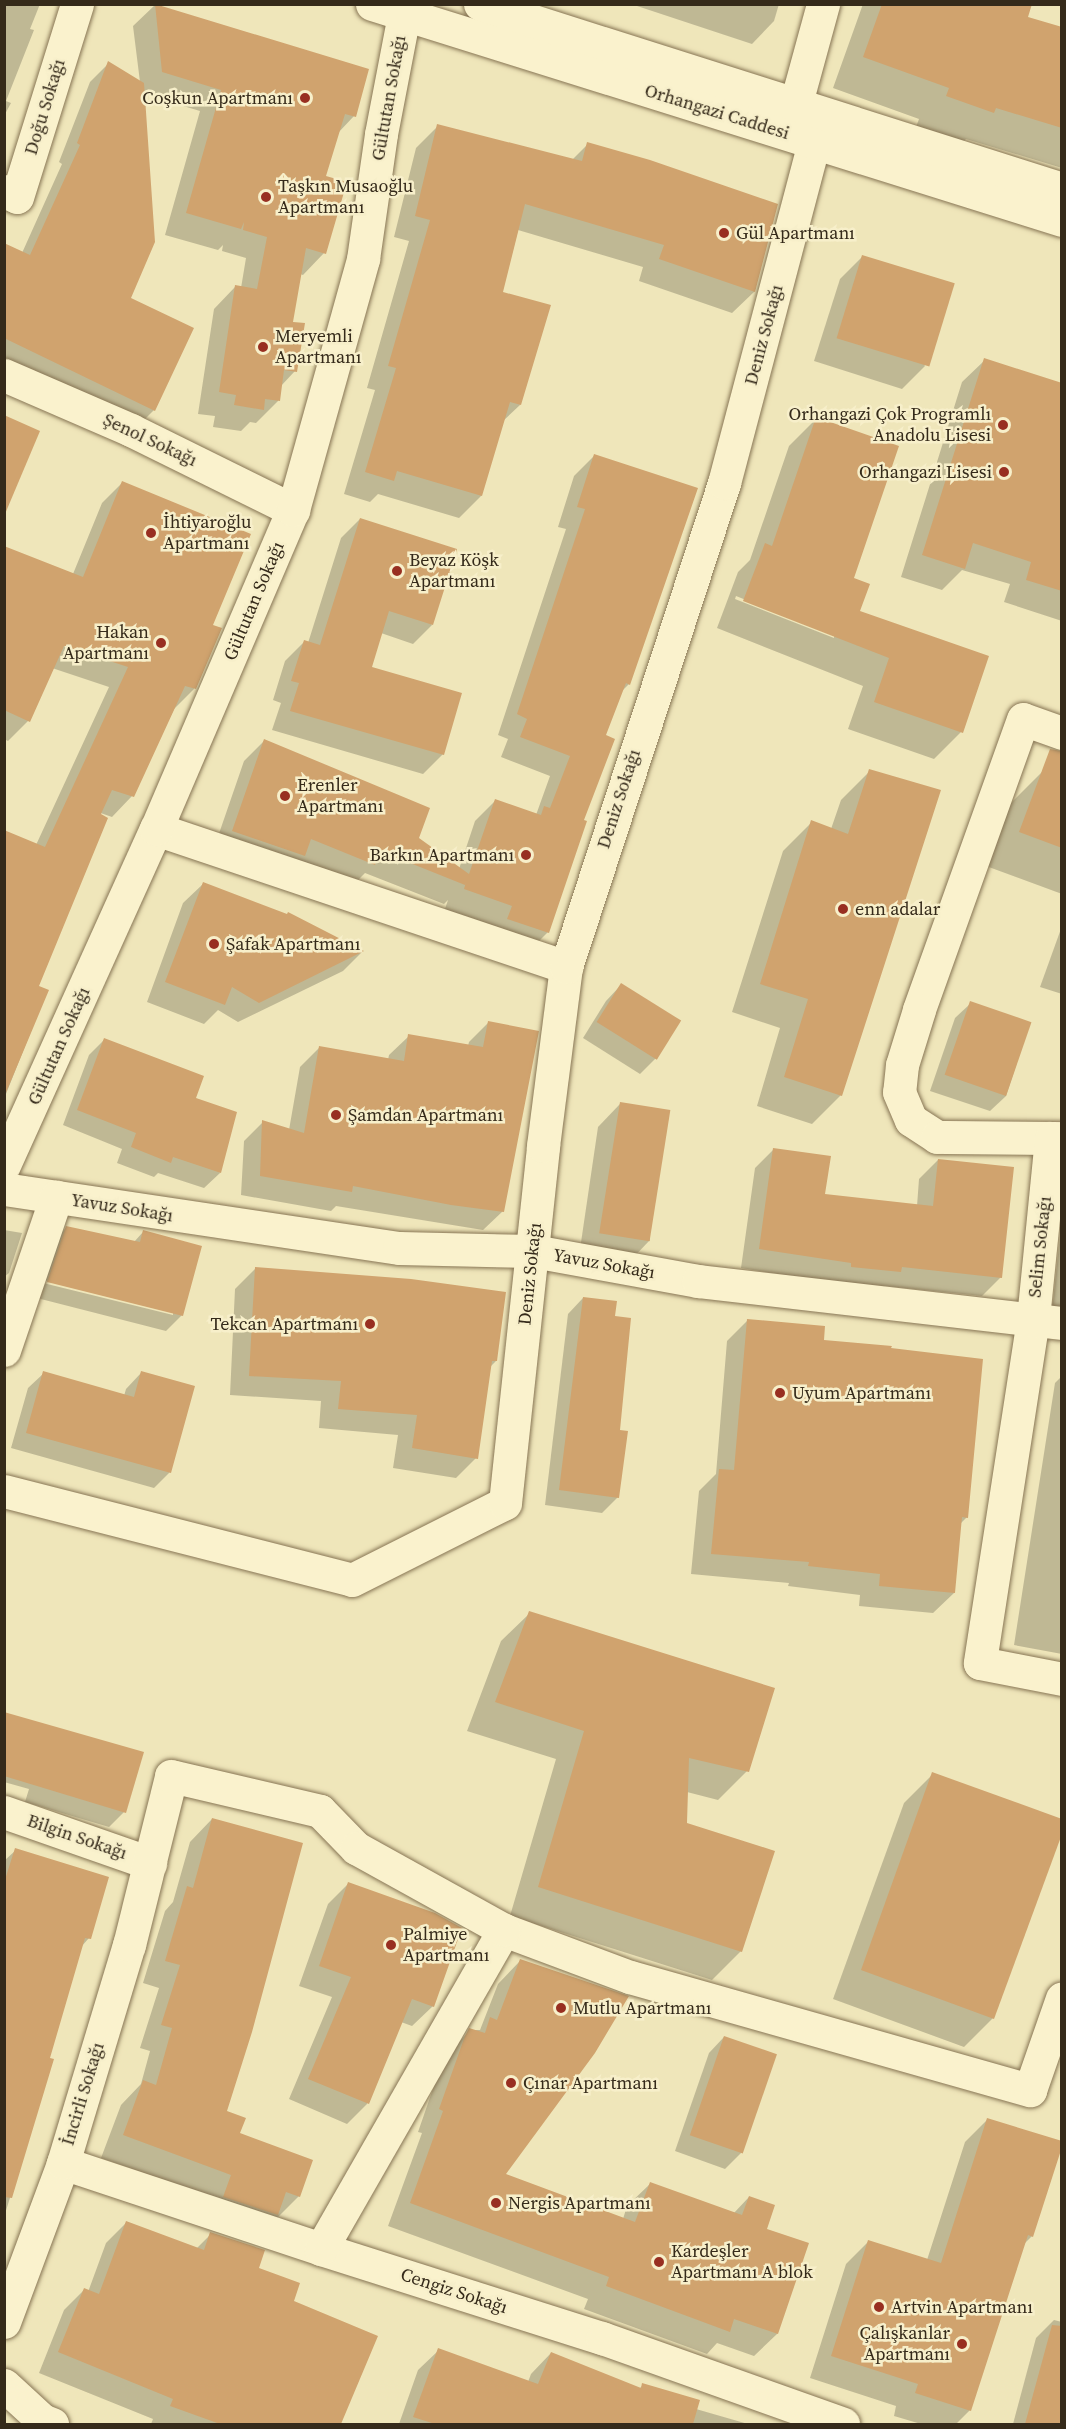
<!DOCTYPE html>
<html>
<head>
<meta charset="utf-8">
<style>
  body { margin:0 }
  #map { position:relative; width:1066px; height:2429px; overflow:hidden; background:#efe6ba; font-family:"Source Serif 4",serif }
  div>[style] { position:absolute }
  .shadow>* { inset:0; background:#0003 }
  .building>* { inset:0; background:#d0a36e; transform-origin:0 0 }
  .roads { filter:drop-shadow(0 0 2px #877554) drop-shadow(0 0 2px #877554) }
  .minor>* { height:33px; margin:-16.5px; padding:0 16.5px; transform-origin:16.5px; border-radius:16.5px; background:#faf2cd }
  .secondary>* { height:33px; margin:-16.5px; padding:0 16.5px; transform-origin:16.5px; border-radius:16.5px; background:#faf2cd }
  .dots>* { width:16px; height:16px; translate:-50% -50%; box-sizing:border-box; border:3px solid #f7efca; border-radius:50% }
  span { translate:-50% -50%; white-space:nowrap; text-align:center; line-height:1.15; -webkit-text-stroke:5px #f7efca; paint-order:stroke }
  .poi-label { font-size:18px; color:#352a1a }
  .right { translate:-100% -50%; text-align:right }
  .left { translate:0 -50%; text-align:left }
  .street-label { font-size:18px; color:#352a1a }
  .frame { position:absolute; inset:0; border:6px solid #352a1a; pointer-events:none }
</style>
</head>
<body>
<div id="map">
  <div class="shadow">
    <i style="clip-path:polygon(4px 4px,40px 4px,30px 29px,34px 30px,6px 101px,11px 103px,4px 116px)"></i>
    <i style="clip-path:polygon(631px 4px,779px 4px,774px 21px,752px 44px)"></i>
    <i style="clip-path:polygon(863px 4px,1013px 4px,1026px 18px,1062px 28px,1062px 168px,966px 139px,962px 143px,916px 127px,919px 119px,833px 88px)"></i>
    <i style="clip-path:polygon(155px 5px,219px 27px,354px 116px,338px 133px,324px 177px,324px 253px,303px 275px,300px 274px,292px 323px,295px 371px,280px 387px,278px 401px,256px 423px,250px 422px,241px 431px,213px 427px,215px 416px,198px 414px,214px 309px,235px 287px,241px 288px,246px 258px,222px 251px,223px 245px,218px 250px,165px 235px,200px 111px,143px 94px,129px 298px,154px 410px,135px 429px,4px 367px,4px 245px,22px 253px,62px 164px,59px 162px,90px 82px,109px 63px,140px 82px,133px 26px)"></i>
    <i style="clip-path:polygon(438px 126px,572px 160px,588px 144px,776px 205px,754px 292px,732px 313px,639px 281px,643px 267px,518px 230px,502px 293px,520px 405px,502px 422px,481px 496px,459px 518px,378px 494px,370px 502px,344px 494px,375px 390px,367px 388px,409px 241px,394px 237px,416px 148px)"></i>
    <i style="clip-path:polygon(863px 256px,925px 366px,902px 389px,814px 361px,840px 279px)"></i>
    <i style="clip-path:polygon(985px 360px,1062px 462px,1062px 621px,1004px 602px,1010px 584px,962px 570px,942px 590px,901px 577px,962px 382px)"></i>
    <i style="clip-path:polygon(evenodd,816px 419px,858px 611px,961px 732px,934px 759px,848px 729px,863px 686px,717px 628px,738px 572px,750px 560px,789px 446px,816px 419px,736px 596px,834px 635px,834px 638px,735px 599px,736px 596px)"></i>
    <i style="clip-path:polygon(594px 456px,629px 684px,621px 692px,604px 736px,548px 932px,528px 952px,445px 909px,448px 900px,444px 904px,365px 873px,354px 884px,213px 851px,244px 761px,264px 741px,417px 838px,459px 869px,475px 821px,495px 801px,536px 815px,550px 776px,501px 757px,508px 739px,498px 735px,566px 529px,558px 527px,574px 476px)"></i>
    <i style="clip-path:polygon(122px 483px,211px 626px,194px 689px,174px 709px,132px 796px,112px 817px,95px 811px,37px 987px,47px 991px,4px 1099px,4px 832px,36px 845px,109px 687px,52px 668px,28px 721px,8px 741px,4px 739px,4px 548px,73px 574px,102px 503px)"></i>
    <i style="clip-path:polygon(360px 519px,432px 625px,413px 644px,381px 633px,370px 668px,443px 754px,423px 774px,272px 730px,281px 703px,273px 700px,285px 661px,304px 642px,308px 643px,341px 538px)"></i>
    <i style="clip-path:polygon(870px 771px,841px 1095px,812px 1124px,757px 1106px,780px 1028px,732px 1012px,783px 851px,812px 822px,831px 829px,841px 800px)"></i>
    <i style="clip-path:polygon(1043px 771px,1062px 778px,1062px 894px,986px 866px,1009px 805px)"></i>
    <i style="clip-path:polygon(203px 884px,362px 952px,343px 971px,238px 1022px,218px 1010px,204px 1024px,147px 1002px,183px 903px)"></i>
    <i style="clip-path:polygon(1062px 926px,1062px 994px,1040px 987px)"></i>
    <i style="clip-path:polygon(621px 985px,678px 1021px,656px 1058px,640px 1074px,583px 1038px,606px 1001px)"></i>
    <i style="clip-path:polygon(971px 1003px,1030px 1023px,1006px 1096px,990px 1111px,930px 1091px,955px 1018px)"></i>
    <i style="clip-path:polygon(489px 1022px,503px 1211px,483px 1230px,336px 1206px,331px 1211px,241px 1195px,244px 1141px,263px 1122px,289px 1130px,300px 1067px,319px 1048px,388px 1060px,389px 1055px,409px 1036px,468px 1046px,469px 1042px)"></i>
    <i style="clip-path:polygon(105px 1039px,194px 1099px,220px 1173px,204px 1188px,158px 1173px,154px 1177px,117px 1163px,122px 1149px,63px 1125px,89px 1055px)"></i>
    <i style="clip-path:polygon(620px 1104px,650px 1240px,628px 1263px,579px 1256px,598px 1127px)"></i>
    <i style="clip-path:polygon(774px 1149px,823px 1195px,917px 1206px,919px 1179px,938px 1160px,1001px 1277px,982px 1296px,885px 1286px,881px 1291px,741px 1268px,755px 1168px)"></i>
    <i style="clip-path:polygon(1062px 1217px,1062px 1312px,1052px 1311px)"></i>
    <i style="clip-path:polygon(evenodd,67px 1227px,134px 1242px,143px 1232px,182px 1315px,166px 1331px,33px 1297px,51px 1243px,67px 1227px,40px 1279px,173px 1312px,173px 1315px,39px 1282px,40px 1279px)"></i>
    <i style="clip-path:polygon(4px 1230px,22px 1233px,9px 1273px,4px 1277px)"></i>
    <i style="clip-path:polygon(255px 1269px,496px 1361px,490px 1367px,476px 1458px,456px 1478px,393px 1468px,398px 1435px,319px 1428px,321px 1401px,230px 1395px,235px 1289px)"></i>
    <i style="clip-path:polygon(583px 1298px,614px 1317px,618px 1497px,602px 1513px,545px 1505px,568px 1314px)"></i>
    <i style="clip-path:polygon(747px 1321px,823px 1342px,967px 1517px,960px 1524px,954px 1593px,933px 1613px,859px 1606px,860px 1595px,788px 1586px,789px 1583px,691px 1574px,699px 1491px,716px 1474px,727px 1341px)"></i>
    <i style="clip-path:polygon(44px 1373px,124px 1396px,126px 1389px,141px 1373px,170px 1472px,154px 1488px,11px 1448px,28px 1388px)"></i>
    <i style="clip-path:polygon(1062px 1376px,1062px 1654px,1014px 1645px,1055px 1383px)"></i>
    <i style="clip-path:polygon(530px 1613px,747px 1771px,718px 1800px,687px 1792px,686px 1824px,741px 1951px,712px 1980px,510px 1916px,556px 1759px,467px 1731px,501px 1641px)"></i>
    <i style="clip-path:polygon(4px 1714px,124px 1812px,109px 1827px,25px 1802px,29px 1789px,4px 1782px)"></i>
    <i style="clip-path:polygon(933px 1774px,993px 2018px,964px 2047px,833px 1999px,904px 1803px)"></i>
    <i style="clip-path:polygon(212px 1819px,225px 2112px,238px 2134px,299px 2196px,276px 2219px,101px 2158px,121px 2105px,141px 2084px,150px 2051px,140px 2048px,159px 1988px,143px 1983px,165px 1911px,173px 1902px,190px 1842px)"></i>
    <i style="clip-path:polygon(16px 1850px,89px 1938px,81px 1947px,49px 2059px,53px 2060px,4px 2217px,4px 1861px)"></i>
    <i style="clip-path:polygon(348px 1884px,433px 2006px,412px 2026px,401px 2022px,367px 2104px,347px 2124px,289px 2099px,332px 1997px,299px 1986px,328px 1904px)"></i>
    <i style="clip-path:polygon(520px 1961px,504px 2174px,623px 2219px,627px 2206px,650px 2184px,733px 2214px,749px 2197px,765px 2230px,807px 2244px,777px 2334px,754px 2356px,717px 2343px,707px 2354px,584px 2309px,588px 2299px,388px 2226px,422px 2133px,418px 2132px,443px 2060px,470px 2030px,480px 2030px,498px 1984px)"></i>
    <i style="clip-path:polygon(724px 2037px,741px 2153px,725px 2169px,675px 2151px,709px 2053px)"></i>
    <i style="clip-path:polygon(987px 2120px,1032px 2236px,1023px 2245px,970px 2410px,956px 2424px,921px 2424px,894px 2416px,896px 2406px,810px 2378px,846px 2264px,869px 2241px,927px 2260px,965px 2142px)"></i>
    <i style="clip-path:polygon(127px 2222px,196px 2249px,211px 2234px,257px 2269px,292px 2302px,376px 2337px,340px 2424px,151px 2424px,153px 2419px,39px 2373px,64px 2310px,84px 2290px,88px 2292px,106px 2243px)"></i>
    <i style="clip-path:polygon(1054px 2320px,1062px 2322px,1062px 2424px,1013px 2424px,1036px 2338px)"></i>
    <i style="clip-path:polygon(439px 2350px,528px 2382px,531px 2374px,551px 2353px,639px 2389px,643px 2385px,696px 2409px,748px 2424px,399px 2424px,418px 2370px)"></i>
  </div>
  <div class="building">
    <i style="clip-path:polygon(155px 4px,369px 69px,356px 117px,345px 114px,326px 176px,347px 182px,326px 254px,306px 248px,293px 322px,305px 323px,297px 372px,284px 370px,280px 401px,265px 399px,264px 410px,234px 405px,236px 395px,219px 392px,235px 285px,257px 289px,267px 237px,243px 230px,244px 222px,241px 229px,186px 213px,221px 90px,162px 72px)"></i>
    <i style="clip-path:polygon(882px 4px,1032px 4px,1028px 17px,1062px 27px,1062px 128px,996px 108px,994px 113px,946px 96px,949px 88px,863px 57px)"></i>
    <i style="clip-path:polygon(108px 61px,144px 83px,155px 242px,131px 298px,194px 328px,155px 411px,4px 338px,4px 243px,30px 255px,80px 145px,77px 143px)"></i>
    <i style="clip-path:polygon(437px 124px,582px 161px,587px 142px,650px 160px,778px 204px,755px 292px,659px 259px,664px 245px,525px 204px,503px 292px,551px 305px,521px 405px,510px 402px,482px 496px,397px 471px,394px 481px,365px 472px,396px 368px,388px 366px,430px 220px,415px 216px)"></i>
    <i style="left:862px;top:255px;width:97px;height:87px;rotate:17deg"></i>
    <i style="clip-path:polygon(984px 358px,1062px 383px,1062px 591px,1026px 580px,1031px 562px,973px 543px,965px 569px,922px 555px)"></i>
    <i style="clip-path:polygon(4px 415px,40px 431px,5px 514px,4px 514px)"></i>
    <i style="clip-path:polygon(816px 417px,899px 446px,854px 578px,870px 584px,860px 611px,989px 656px,963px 733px,874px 702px,889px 658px,743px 601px,765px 543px,772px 546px)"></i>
    <i style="clip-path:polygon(594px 454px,698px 488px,630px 685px,626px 683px,606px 735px,615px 739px,584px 820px,587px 821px,549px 933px,507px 919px,512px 906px,464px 889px,466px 882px,465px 885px,380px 851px,375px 865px,311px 839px,305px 856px,232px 831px,264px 739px,430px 808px,419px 838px,469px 874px,495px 799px,541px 815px,544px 806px,550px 808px,570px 756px,520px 737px,527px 719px,517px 714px,585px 509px,577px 507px)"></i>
    <i style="clip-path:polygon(122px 481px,251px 534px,213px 625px,222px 628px,196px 689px,185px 686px,134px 797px,112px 790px,101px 814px,108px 818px,39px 986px,49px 990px,5px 1095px,4px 830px,45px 847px,128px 667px,64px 646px,30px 722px,4px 710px,4px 546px,83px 577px)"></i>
    <i style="clip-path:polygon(360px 518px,457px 549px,433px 625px,389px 611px,372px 667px,462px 693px,444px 755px,290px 711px,299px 683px,291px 681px,304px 640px,320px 645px)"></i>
    <i style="clip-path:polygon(1050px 749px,1062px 751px,1062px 848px,1019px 832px)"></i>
    <i style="clip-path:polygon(869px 769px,941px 790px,842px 1096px,784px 1077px,808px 999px,760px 984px,811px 820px,848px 834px)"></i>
    <i style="clip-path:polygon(203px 882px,287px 914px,288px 912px,364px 951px,259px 1003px,232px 987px,225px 1005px,165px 982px)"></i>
    <i style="left:621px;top:983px;width:71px;height:46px;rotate:32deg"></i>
    <i style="left:970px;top:1001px;width:65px;height:78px;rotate:19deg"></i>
    <i style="clip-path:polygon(488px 1021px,539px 1031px,504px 1212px,451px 1205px,353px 1186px,352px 1192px,260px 1176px,262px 1120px,304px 1133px,319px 1046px,404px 1061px,408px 1034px,483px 1047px)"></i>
    <i style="clip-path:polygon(104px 1038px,204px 1076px,196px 1098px,237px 1112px,221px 1173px,173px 1157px,171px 1163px,131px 1147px,136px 1133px,77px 1110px)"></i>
    <i style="left:620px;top:1102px;width:51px;height:133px;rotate:9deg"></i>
    <i style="clip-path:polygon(773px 1148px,831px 1156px,825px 1194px,933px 1206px,938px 1159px,1014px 1167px,1002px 1278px,902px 1267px,901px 1272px,851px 1267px,851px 1263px,759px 1249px)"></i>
    <i style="clip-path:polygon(66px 1226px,140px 1242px,143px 1230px,202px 1246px,183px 1316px,47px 1282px)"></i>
    <i style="clip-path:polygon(255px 1267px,411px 1279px,506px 1292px,497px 1361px,492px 1361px,478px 1459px,412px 1448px,417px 1415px,338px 1409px,341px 1381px,249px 1376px)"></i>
    <i style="clip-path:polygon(583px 1297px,617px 1301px,615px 1316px,631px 1318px,620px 1430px,628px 1431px,619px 1498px,559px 1490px)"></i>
    <i style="clip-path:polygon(747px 1319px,825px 1326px,824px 1340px,892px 1346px,891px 1348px,983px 1359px,968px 1518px,962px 1517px,955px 1593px,879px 1586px,880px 1574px,808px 1566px,809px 1562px,711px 1554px,719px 1469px,734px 1470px)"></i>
    <i style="clip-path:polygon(43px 1371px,134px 1397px,141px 1371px,195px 1386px,171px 1473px,26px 1433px)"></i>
    <i style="clip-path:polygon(529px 1611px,775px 1688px,749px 1772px,689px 1758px,687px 1823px,775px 1851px,742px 1952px,538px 1887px,584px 1731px,495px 1702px)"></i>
    <i style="clip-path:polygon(4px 1712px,144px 1752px,126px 1813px,4px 1776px)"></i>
    <i style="clip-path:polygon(932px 1772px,1062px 1819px,1062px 1834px,994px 2019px,861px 1970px)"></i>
    <i style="clip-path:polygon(212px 1818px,303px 1843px,252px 2032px,227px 2111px,246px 2118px,240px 2133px,313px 2160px,300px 2197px,286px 2192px,278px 2215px,223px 2197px,231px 2175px,123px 2135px,143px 2080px,156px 2085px,172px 2028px,161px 2025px,180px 1965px,165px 1961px,187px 1886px,193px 1888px)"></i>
    <i style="clip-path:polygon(15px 1848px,109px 1877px,91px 1939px,85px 1938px,50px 2058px,54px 2059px,12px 2198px,4px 2197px,4px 1883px)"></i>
    <i style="clip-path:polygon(348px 1882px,435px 1913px,462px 1928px,434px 2007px,412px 1999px,369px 2104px,308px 2079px,351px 1977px,319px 1966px)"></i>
    <i style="clip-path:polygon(520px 1959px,629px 1996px,595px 2053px,506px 2174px,635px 2222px,650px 2182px,742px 2215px,749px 2196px,775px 2205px,767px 2229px,809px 2243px,778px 2334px,734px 2319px,730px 2332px,606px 2286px,609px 2277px,410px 2203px,443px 2111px,439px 2109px,465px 2036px,469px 2028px,485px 2033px,490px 2017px,497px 2020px)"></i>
    <i style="left:724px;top:2036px;width:56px;height:105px;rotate:19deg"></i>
    <i style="clip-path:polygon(987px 2118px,1062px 2141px,1062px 2147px,1033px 2237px,1028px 2235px,971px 2411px,915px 2393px,918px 2384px,831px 2356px,868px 2240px,941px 2263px)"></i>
    <i style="clip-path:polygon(126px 2221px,204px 2250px,210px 2232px,265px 2250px,259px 2268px,300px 2283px,294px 2301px,378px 2336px,341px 2424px,220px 2424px,170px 2406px,173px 2399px,58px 2352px,84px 2288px,99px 2294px)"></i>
    <i style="clip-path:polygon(1052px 2325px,1062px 2326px,1062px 2424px,1025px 2424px)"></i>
    <i style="clip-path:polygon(438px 2348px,538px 2384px,551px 2352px,641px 2388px,642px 2383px,700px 2400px,693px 2424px,435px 2424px,413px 2417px)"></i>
  </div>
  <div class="roads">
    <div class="minor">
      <i style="left:796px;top:103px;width:103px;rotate:-74.7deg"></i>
      <i style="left:4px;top:191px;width:14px;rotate:25deg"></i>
      <i style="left:17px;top:197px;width:202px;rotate:-72.7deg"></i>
      <i style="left:4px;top:375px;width:138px;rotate:23.4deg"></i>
      <i style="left:131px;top:430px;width:181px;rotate:26.3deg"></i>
      <i style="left:1062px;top:733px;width:41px;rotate:-160.3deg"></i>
      <i style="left:1023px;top:719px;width:309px;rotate:109.7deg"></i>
      <i style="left:919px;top:1010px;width:58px;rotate:107.2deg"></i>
      <i style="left:902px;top:1065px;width:27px;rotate:96deg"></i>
      <i style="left:899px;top:1092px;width:30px;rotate:67deg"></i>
      <i style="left:911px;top:1120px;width:31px;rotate:33deg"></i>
      <i style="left:937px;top:1137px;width:125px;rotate:0.5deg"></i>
      <i style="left:156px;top:829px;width:433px;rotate:18.6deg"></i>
      <i style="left:1051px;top:1138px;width:182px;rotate:95.7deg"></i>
      <i style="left:1033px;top:1319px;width:348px;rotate:98.8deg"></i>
      <i style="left:980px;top:1663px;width:84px;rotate:11deg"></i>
      <i style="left:4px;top:1165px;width:369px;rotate:-65.7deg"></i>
      <i style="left:156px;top:829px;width:347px;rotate:-66.8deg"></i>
      <i style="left:293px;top:510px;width:261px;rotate:-74.4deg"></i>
      <i style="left:363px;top:259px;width:126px;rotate:-81.8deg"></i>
      <i style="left:381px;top:134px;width:121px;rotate:-79.1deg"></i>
      <i style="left:4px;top:1189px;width:399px;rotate:8.5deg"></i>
      <i style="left:399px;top:1248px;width:134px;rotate:1.3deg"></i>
      <i style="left:533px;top:1251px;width:168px;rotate:10.3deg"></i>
      <i style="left:698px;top:1281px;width:366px;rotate:6.6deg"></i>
      <i style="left:4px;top:1350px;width:162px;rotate:-71.2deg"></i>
      <i style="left:4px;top:1491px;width:359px;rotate:14.3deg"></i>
      <i style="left:352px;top:1580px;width:171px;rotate:-26.7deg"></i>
      <i style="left:505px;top:1503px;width:359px;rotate:-83.9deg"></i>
      <i style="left:543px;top:1146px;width:180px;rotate:-82.7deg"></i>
      <i style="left:566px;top:967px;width:509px;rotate:-71.92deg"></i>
      <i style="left:724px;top:483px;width:380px;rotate:-75.2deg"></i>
      <i style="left:4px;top:1812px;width:155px;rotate:19.3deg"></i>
      <i style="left:63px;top:2163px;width:272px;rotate:18.4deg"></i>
      <i style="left:321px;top:2249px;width:295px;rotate:17.6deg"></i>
      <i style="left:602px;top:2338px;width:256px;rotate:19.6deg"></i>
      <i style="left:321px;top:2249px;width:368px;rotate:-60.2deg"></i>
      <i style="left:504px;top:1930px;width:134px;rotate:20.5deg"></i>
      <i style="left:630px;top:1977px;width:416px;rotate:15.8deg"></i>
      <i style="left:1030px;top:2090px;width:97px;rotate:-70.8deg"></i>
      <i style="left:4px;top:2322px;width:170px;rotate:-69.6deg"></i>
      <i style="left:63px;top:2163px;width:228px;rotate:-73.2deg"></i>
      <i style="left:129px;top:1945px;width:174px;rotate:-76deg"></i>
      <i style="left:171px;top:1776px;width:153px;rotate:13.2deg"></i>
      <i style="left:320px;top:1811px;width:52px;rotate:45.8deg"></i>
      <i style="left:356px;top:1848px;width:169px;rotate:29deg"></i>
    </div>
    <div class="secondary">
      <i style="left:372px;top:4px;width:723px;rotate:17.38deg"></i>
      <i style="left:480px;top:4px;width:611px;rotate:17.63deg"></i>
      <i style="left:4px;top:2385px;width:52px;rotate:42.6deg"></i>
      <i style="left:42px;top:2420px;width:11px;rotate:22deg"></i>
    </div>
  </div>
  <div class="dots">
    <i style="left:305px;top:98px;background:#982f21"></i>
    <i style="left:266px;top:197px;background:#982f21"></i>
    <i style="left:724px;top:233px;background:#982f21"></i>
    <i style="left:263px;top:347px;background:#982f21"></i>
    <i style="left:1003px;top:425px;background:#982f21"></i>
    <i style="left:1004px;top:472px;background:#982f21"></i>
    <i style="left:151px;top:533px;background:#982f21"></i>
    <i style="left:397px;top:571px;background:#982f21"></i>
    <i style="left:161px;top:643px;background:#982f21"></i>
    <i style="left:285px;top:796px;background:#982f21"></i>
    <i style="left:526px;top:855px;background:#982f21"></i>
    <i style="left:843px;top:909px;background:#982f21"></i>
    <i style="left:214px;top:944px;background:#982f21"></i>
    <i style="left:336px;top:1115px;background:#982f21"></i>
    <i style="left:370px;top:1324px;background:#982f21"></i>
    <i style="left:780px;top:1393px;background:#982f21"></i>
    <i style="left:391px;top:1945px;background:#982f21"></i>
    <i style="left:561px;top:2008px;background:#982f21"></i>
    <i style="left:511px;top:2083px;background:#982f21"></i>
    <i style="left:496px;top:2203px;background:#982f21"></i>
    <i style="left:659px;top:2262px;background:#982f21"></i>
    <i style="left:879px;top:2307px;background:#982f21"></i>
    <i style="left:962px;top:2344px;background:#982f21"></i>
  </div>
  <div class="poi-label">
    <span class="right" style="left:293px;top:98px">Coşkun Apartmanı</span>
    <span class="left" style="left:278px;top:197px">Taşkın Musaoğlu<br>Apartmanı</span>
    <span class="left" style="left:736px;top:233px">Gül Apartmanı</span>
    <span class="left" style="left:275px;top:347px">Meryemli<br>Apartmanı</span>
    <span class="right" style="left:991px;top:425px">Orhangazi Çok Programlı<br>Anadolu Lisesi</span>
    <span class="right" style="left:992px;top:472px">Orhangazi Lisesi</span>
    <span class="left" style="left:163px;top:533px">İhtiyaroğlu<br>Apartmanı</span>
    <span class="left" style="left:409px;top:571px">Beyaz Köşk<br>Apartmanı</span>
    <span class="right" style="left:149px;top:643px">Hakan<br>Apartmanı</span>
    <span class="left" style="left:297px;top:796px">Erenler<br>Apartmanı</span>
    <span class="right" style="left:514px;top:855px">Barkın Apartmanı</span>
    <span class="left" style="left:855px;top:909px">enn adalar</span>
    <span class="left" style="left:226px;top:944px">Şafak Apartmanı</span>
    <span class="left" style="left:348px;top:1115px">Şamdan Apartmanı</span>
    <span class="right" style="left:358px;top:1324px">Tekcan Apartmanı</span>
    <span class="left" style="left:792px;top:1393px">Uyum Apartmanı</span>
    <span class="left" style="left:403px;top:1945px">Palmiye<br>Apartmanı</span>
    <span class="left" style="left:573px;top:2008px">Mutlu Apartmanı</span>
    <span class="left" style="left:523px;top:2083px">Çınar Apartmanı</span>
    <span class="left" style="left:508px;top:2203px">Nergis Apartmanı</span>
    <span class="left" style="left:671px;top:2262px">Kardeşler<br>Apartmanı A blok</span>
    <span class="left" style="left:891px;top:2307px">Artvin Apartmanı</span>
    <span class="right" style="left:950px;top:2344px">Çalışkanlar<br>Apartmanı</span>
  </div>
  <div class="street-label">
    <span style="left:389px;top:98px;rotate:-80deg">Gültutan Sokağı</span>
    <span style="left:45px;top:107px;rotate:-73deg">Doğu Sokağı</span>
    <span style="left:717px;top:112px;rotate:17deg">Orhangazi Caddesi</span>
    <span style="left:764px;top:335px;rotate:-75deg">Deniz Sokağı</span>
    <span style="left:150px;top:440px;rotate:25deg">Şenol Sokağı</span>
    <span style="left:254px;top:601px;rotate:-67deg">Gültutan Sokağı</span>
    <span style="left:619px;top:799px;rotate:-72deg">Deniz Sokağı</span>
    <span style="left:59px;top:1046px;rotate:-66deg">Gültutan Sokağı</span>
    <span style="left:122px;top:1208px;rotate:9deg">Yavuz Sokağı</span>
    <span style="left:1040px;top:1247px;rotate:-84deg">Selim Sokağı</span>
    <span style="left:604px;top:1264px;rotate:10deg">Yavuz Sokağı</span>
    <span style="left:530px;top:1274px;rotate:-84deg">Deniz Sokağı</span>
    <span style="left:77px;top:1837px;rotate:19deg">Bilgin Sokağı</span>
    <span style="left:83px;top:2094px;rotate:-73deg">İncirli Sokağı</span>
    <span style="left:454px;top:2291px;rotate:18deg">Cengiz Sokağı</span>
  </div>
  <div class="frame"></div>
</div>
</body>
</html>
